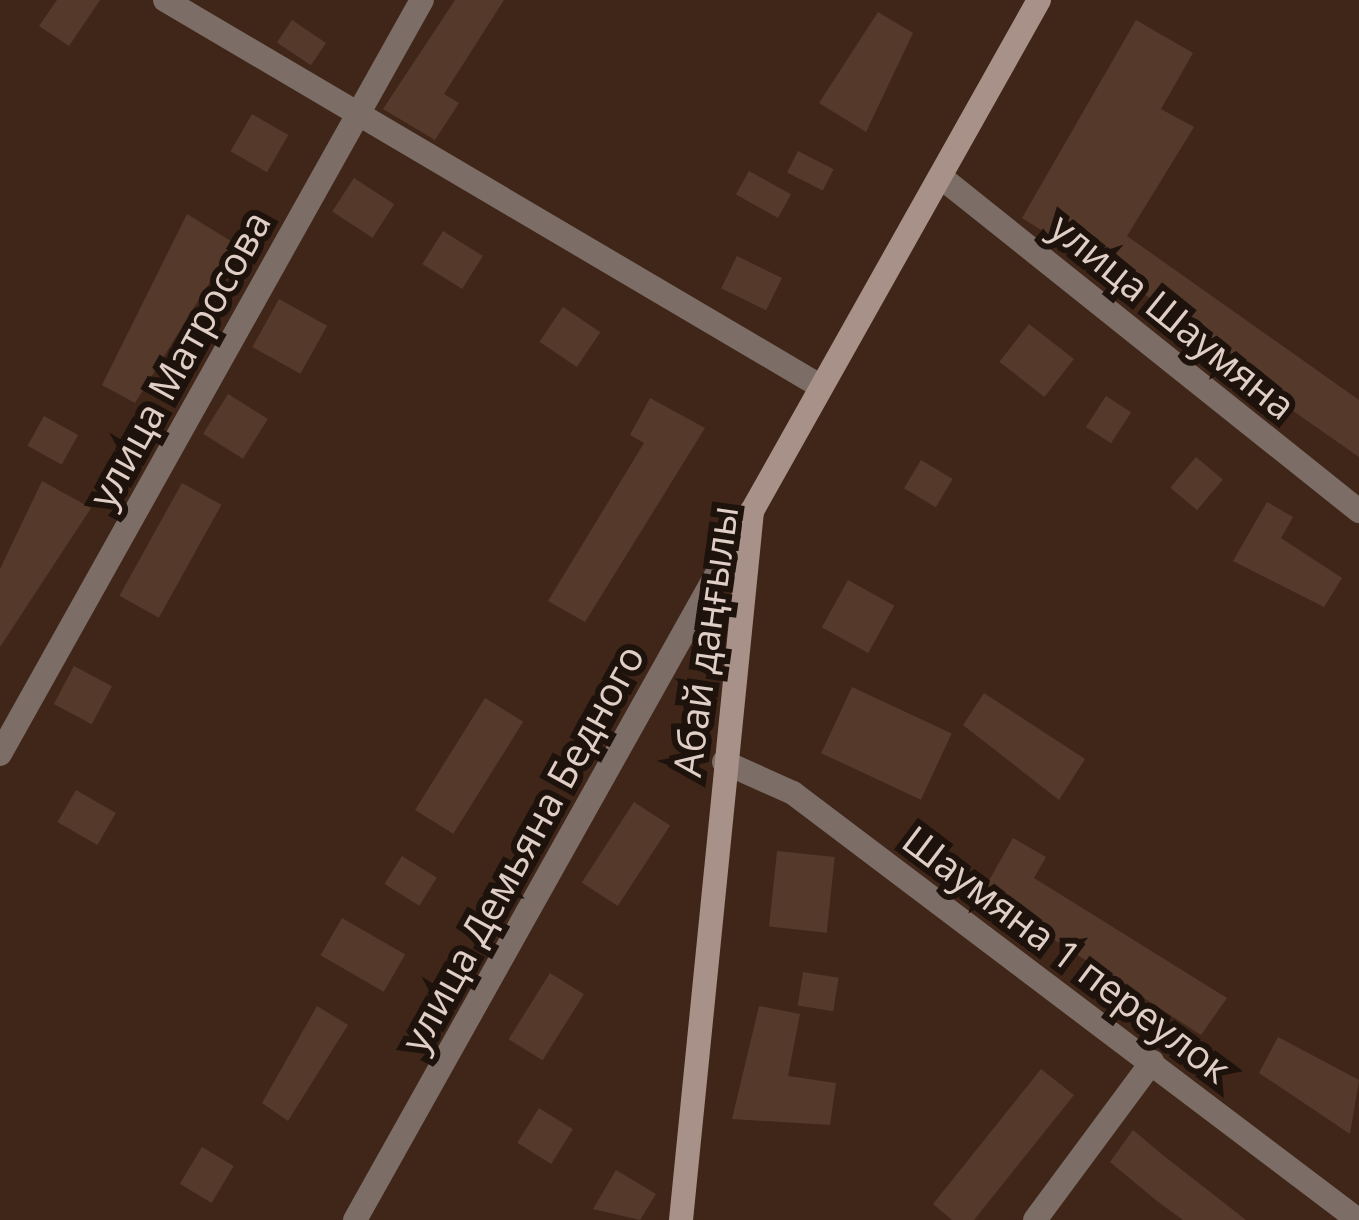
<!DOCTYPE html>
<html>
<head>
<meta charset="utf-8">
<style>
  body { margin:0 }
  #map { position:relative; width:1359px; height:1220px; overflow:hidden; background:#3f2618; font-family:"Open Sans",sans-serif }
  div>[style] { position:absolute }
  .building>* { inset:0; background:#553a2c; transform-origin:0 0 }
  .street>* { height:24px; margin:-12px; padding:0 12px; transform-origin:12px; border-radius:12px; background:#7c6d67 }
  .secondary>* { height:24px; margin:-12px; padding:0 12px; transform-origin:12px; border-radius:12px; background:#a89188 }
  span { translate:-50% -50%; white-space:nowrap; text-align:center; line-height:1.15; -webkit-text-stroke:12px #1e120c; paint-order:stroke }
  .street-label { font-size:39px; color:#e0cfc6 }
</style>
</head>
<body>
<div id="map">
  <div class="building">
    <i style="clip-path:polygon(57px 0,100px 0,69px 46px,39px 26px)"></i>
    <i style="clip-path:polygon(455px 0,504px 0,444px 94px,459px 103px,435px 140px,383px 109px)"></i>
    <i style="clip-path:polygon(878px 12px,913px 33px,866px 132px,819px 103px)"></i>
    <i style="left:292px;top:20px;width:41px;height:27px;rotate:34deg"></i>
    <i style="clip-path:polygon(1136px 20px,1193px 53px,1161px 109px,1194px 127px,1127px 236px,1359px 400px,1359px 457px,1200px 346px,1174px 313px,1022px 218px)"></i>
    <i style="left:252px;top:114px;width:42px;height:43px;rotate:30deg"></i>
    <i style="left:798px;top:151px;width:40px;height:24px;rotate:27deg"></i>
    <i style="left:749px;top:171px;width:48px;height:27px;rotate:29deg"></i>
    <i style="left:354px;top:178px;width:48px;height:40px;rotate:33deg"></i>
    <i style="clip-path:polygon(187px 214px,234px 243px,135px 403px,102px 385px)"></i>
    <i style="left:443px;top:231px;width:47px;height:39px;rotate:32deg"></i>
    <i style="left:737px;top:256px;width:50px;height:36px;rotate:26deg"></i>
    <i style="left:279px;top:299px;width:55px;height:55px;rotate:29deg"></i>
    <i style="left:563px;top:307px;width:45px;height:42px;rotate:34deg"></i>
    <i style="left:1029px;top:324px;width:57px;height:48px;rotate:38deg"></i>
    <i style="left:228px;top:394px;width:47px;height:47px;rotate:32deg"></i>
    <i style="left:1106px;top:396px;width:30px;height:37px;rotate:33deg"></i>
    <i style="clip-path:polygon(650px 398px,705px 428px,585px 622px,548px 601px,644px 443px,630px 435px)"></i>
    <i style="left:44px;top:416px;width:39px;height:34px;rotate:29deg"></i>
    <i style="left:1196px;top:457px;width:35px;height:40px;rotate:40deg"></i>
    <i style="left:921px;top:460px;width:37px;height:33px;rotate:31deg"></i>
    <i style="clip-path:polygon(42px 481px,91px 508px,0 647px,0 569px)"></i>
    <i style="left:182px;top:483px;width:45px;height:129px;rotate:29deg"></i>
    <i style="clip-path:polygon(1267px 502px,1293px 517px,1281px 538px,1342px 578px,1324px 607px,1233px 561px)"></i>
    <i style="left:848px;top:580px;width:53px;height:54px;rotate:29deg"></i>
    <i style="left:74px;top:666px;width:43px;height:43px;rotate:28deg"></i>
    <i style="left:852px;top:687px;width:110px;height:73px;rotate:25deg"></i>
    <i style="clip-path:polygon(984px 693px,1085px 759px,1059px 800px,963px 725px)"></i>
    <i style="left:485px;top:698px;width:45px;height:132px;rotate:32deg"></i>
    <i style="left:76px;top:790px;width:46px;height:37px;rotate:30deg"></i>
    <i style="left:634px;top:802px;width:43px;height:96px;rotate:33deg"></i>
    <i style="clip-path:polygon(1013px 838px,1046px 857px,1034px 878px,1227px 998px,1201px 1035px,982px 893px)"></i>
    <i style="left:777px;top:851px;width:58px;height:76px;rotate:6deg"></i>
    <i style="left:402px;top:856px;width:41px;height:33px;rotate:32deg"></i>
    <i style="left:342px;top:918px;width:73px;height:43px;rotate:30deg"></i>
    <i style="left:803px;top:972px;width:36px;height:34px;rotate:9deg"></i>
    <i style="left:550px;top:973px;width:40px;height:78px;rotate:32deg"></i>
    <i style="clip-path:polygon(317px 1006px,348px 1025px,288px 1121px,262px 1103px)"></i>
    <i style="clip-path:polygon(759px 1006px,800px 1014px,788px 1076px,836px 1083px,830px 1125px,732px 1119px)"></i>
    <i style="clip-path:polygon(1278px 1037px,1359px 1080px,1350px 1134px,1259px 1073px)"></i>
    <i style="clip-path:polygon(1041px 1069px,1074px 1095px,974px 1220px,952px 1220px,933px 1204px)"></i>
    <i style="left:539px;top:1108px;width:40px;height:41px;rotate:32deg"></i>
    <i style="clip-path:polygon(1133px 1130px,1164px 1156px,1246px 1220px,1183px 1220px,1157px 1201px,1110px 1162px)"></i>
    <i style="left:202px;top:1147px;width:37px;height:43px;rotate:31deg"></i>
    <i style="clip-path:polygon(616px 1170px,656px 1194px,640px 1220px,593px 1209px)"></i>
  </div>
  <div class="street">
    <i style="left:165px;top:0;width:754px;rotate:30.51deg"></i>
    <i style="left:942px;top:178px;width:534px;rotate:38.61deg"></i>
    <i style="left:0;top:754px;width:864px;rotate:-60.77deg"></i>
    <i style="left:724px;top:762px;width:76px;rotate:24.2deg"></i>
    <i style="left:793px;top:793px;width:708px;rotate:37.08deg"></i>
    <i style="left:355px;top:1220px;width:813px;rotate:-60.75deg"></i>
    <i style="left:1035px;top:1220px;width:197px;rotate:-53.5deg"></i>
  </div>
  <div class="secondary">
    <i style="left:681px;top:1220px;width:713px;rotate:-84.28deg"></i>
    <i style="left:752px;top:511px;width:586px;rotate:-60.68deg"></i>
  </div>
  <div class="street-label">
    <span style="left:1173px;top:316px;rotate:39deg">улица Шаумяна</span>
    <span style="left:179px;top:359px;rotate:-61deg">улица Матросова</span>
    <span style="left:705px;top:641px;rotate:-82deg">Абай даңғылы</span>
    <span style="left:522px;top:848px;rotate:-61deg">улица Демьяна Бедного</span>
    <span style="left:1067px;top:954px;rotate:37deg">Шаумяна 1 переулок</span>
  </div>
</div>
</body>
</html>
